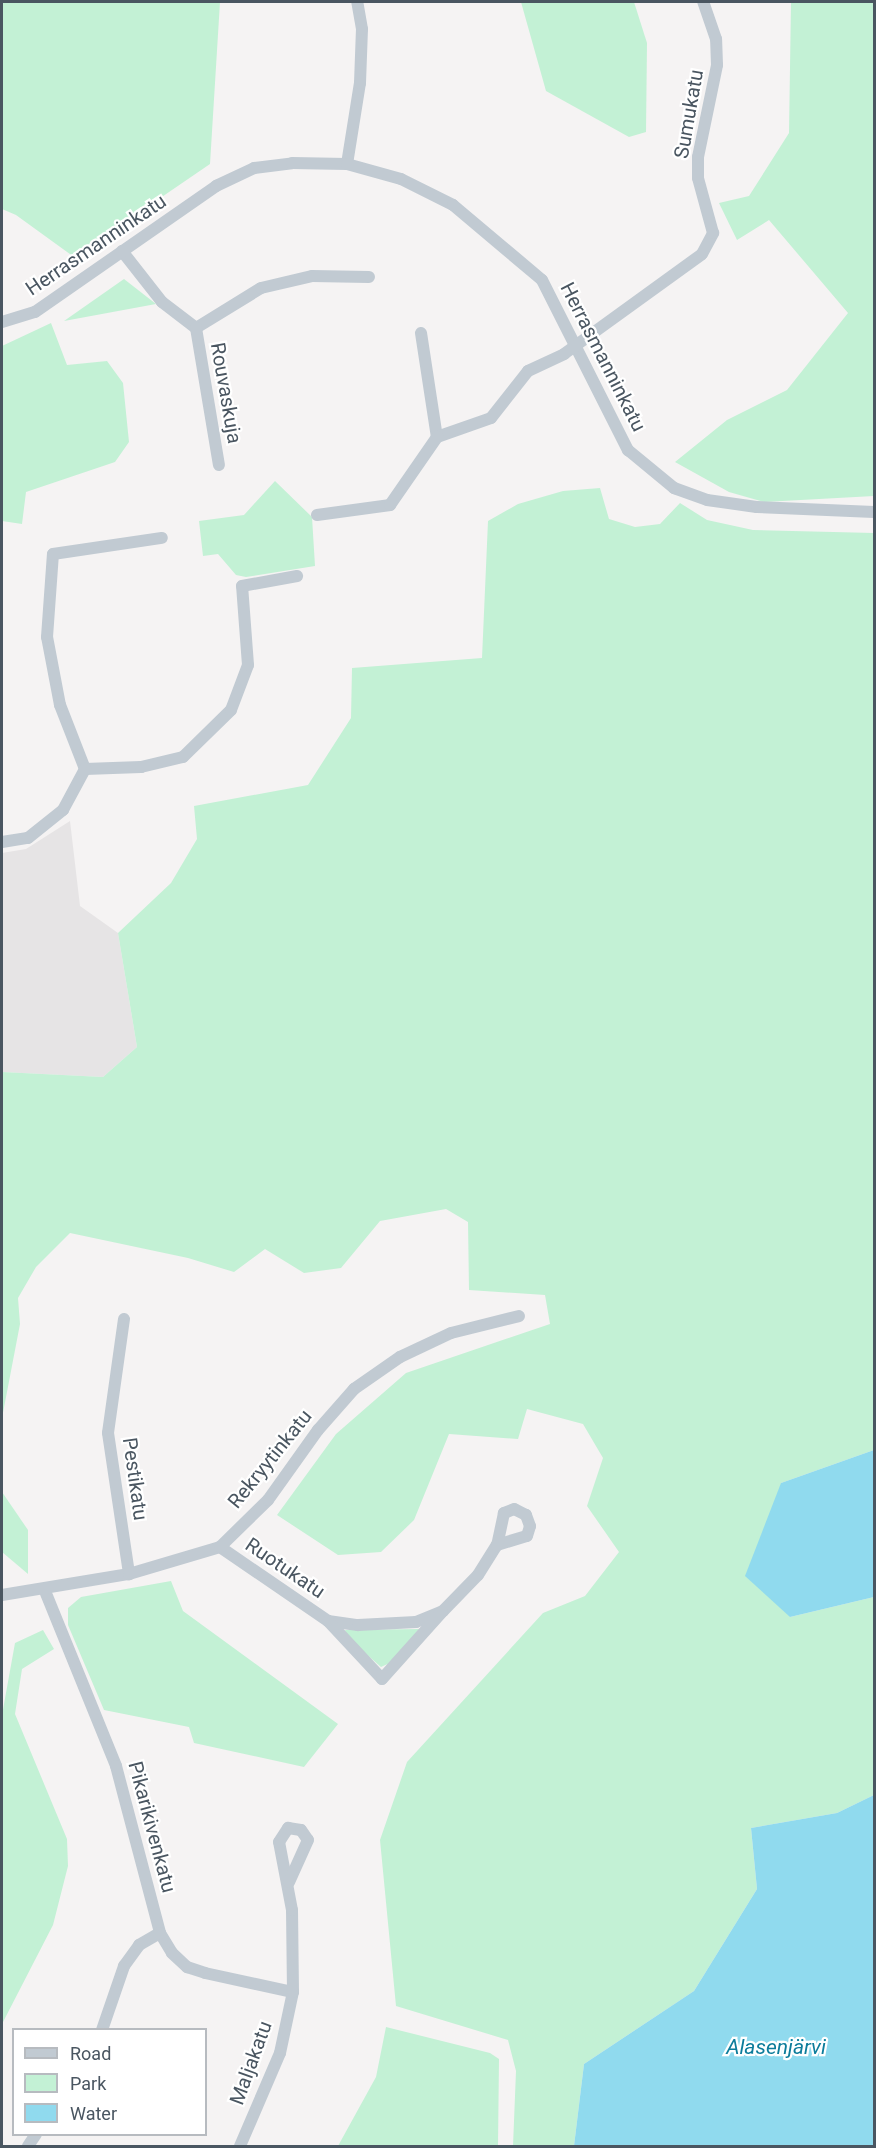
<!DOCTYPE html>
<html>
<head>
<meta charset="utf-8">
<style>
  body { margin:0 }
  #map { position:relative; width:876px; height:2148px; overflow:hidden; background:#f5f3f3; font-family:Roboto,sans-serif }
  div>[style] { position:absolute }
  .education>* { inset:0; background:#e6e4e5 }
  .green>* { inset:0; background:#c3f1d5 }
  .water>* { inset:0; background:#90daee }
  .minor>* { height:12px; margin:-6px; padding:0 6px; transform-origin:6px; border-radius:6px; background:#c1cad2 }
  span { translate:-50% -50%; white-space:nowrap; text-align:center; line-height:1.15; -webkit-text-stroke:4.5px #fff; paint-order:stroke }
  .street-label { font-size:20px; color:#4a5661 }
  .water-label { font-size:21px; color:#0c7c9b; font-style:italic }
  .frame { position:absolute; inset:0; border:3px solid #4a5661; pointer-events:none }
  .legend { position:absolute; left:12px; top:2028px; width:195px; height:108px; box-sizing:border-box; background:#fff; border:2px solid #b7bbc0; margin:0; padding:8px 10px; list-style:none; font-size:18px; color:#4a5661 }
  .legend li { display:flex; align-items:center; gap:12px; height:30px }
  .legend b { width:30px; border:2px solid #b7bbc0 }
</style>
</head>
<body>
<div id="map">
  <div class="education">
    <i style="clip-path:polygon(70px 821px,80px 906px,118px 933px,137px 1047px,103px 1077px,2px 1072px,2px 853px,26px 849px)"></i>
  </div>
  <div class="green">
    <i style="clip-path:polygon(2px 2px,220px 2px,210px 164px,74px 257px,16px 215px,2px 209px)"></i>
    <i style="clip-path:polygon(521px 2px,634px 2px,647px 43px,646px 132px,629px 137px,546px 91px)"></i>
    <i style="clip-path:polygon(791px 2px,874px 2px,874px 496px,764px 502px,729px 492px,675px 462px,727px 420px,787px 390px,848px 313px,769px 220px,737px 240px,719px 203px,749px 196px,789px 133px)"></i>
    <i style="clip-path:polygon(124px 279px,156px 304px,64px 321px)"></i>
    <i style="clip-path:polygon(51px 323px,67px 365px,107px 361px,123px 383px,129px 442px,115px 462px,26px 492px,22px 524px,2px 521px,2px 346px)"></i>
    <i style="clip-path:polygon(275px 481px,312px 517px,315px 566px,246px 577px,236px 575px,218px 554px,203px 556px,199px 521px,244px 515px)"></i>
    <i style="clip-path:polygon(600px 488px,609px 519px,635px 527px,660px 524px,680px 503px,707px 520px,753px 530px,874px 533px,874px 1450px,781px 1483px,790px 1617px,874px 1597px,874px 1795px,837px 1813px,751px 1828px,757px 1889px,694px 1991px,584px 2064px,574px 2146px,513px 2146px,516px 2071px,508px 2040px,396px 2006px,380px 1840px,407px 1762px,543px 1613px,585px 1596px,619px 1552px,587px 1506px,603px 1458px,583px 1424px,527px 1409px,518px 1439px,449px 1434px,414px 1520px,381px 1552px,338px 1555px,277px 1515px,336px 1434px,406px 1373px,550px 1324px,545px 1295px,469px 1290px,468px 1222px,446px 1209px,380px 1221px,341px 1268px,304px 1273px,265px 1249px,234px 1272px,188px 1258px,70px 1233px,36px 1267px,18px 1298px,20px 1324px,2px 1418px,2px 1072px,103px 1077px,137px 1047px,118px 933px,171px 883px,197px 839px,194px 806px,308px 785px,351px 718px,352px 668px,482px 658px,488px 521px,518px 504px,563px 491px)"></i>
    <i style="clip-path:polygon(2px 1492px,28px 1530px,28px 1574px,2px 1552px)"></i>
    <i style="clip-path:polygon(171px 1581px,183px 1611px,338px 1724px,304px 1767px,194px 1743px,189px 1727px,104px 1710px,68px 1625px,68px 1608px,81px 1597px)"></i>
    <i style="clip-path:polygon(419px 1629px,392px 1662px,381px 1667px,348px 1638px,345px 1630px)"></i>
    <i style="clip-path:polygon(43px 1630px,54px 1649px,22px 1669px,15px 1714px,67px 1839px,68px 1866px,53px 1925px,2px 2024px,2px 1715px,15px 1643px)"></i>
    <i style="clip-path:polygon(386px 2027px,490px 2053px,499px 2059px,498px 2146px,338px 2146px,376px 2077px)"></i>
  </div>
  <div class="water">
    <i style="clip-path:polygon(874px 1450px,874px 1597px,790px 1617px,745px 1576px,781px 1483px)"></i>
    <i style="clip-path:polygon(874px 1795px,874px 2146px,574px 2146px,584px 2064px,694px 1991px,757px 1889px,751px 1828px,837px 1813px)"></i>
  </div>
  <div class="minor">
    <i style="left:347px;top:164px;width:82px;rotate:-80.9deg"></i>
    <i style="left:360px;top:83px;width:54px;rotate:-87.9deg"></i>
    <i style="left:362px;top:29px;width:27px;rotate:-100deg"></i>
    <i style="left:122px;top:251px;width:65px;rotate:51.9deg"></i>
    <i style="left:162px;top:302px;width:43px;rotate:37.4deg"></i>
    <i style="left:2px;top:322px;width:34px;rotate:-17deg"></i>
    <i style="left:35px;top:312px;width:221px;rotate:-34.8deg"></i>
    <i style="left:216px;top:186px;width:42px;rotate:-25.3deg"></i>
    <i style="left:254px;top:168px;width:38px;rotate:-7deg"></i>
    <i style="left:292px;top:163px;width:55px;rotate:1deg"></i>
    <i style="left:347px;top:164px;width:56px;rotate:15.5deg"></i>
    <i style="left:401px;top:179px;width:58px;rotate:26.6deg"></i>
    <i style="left:453px;top:205px;width:116px;rotate:40.1deg"></i>
    <i style="left:542px;top:280px;width:191px;rotate:63.2deg"></i>
    <i style="left:628px;top:450px;width:60px;rotate:39.6deg"></i>
    <i style="left:674px;top:488px;width:35px;rotate:20deg"></i>
    <i style="left:707px;top:500px;width:50px;rotate:8deg"></i>
    <i style="left:757px;top:507px;width:117px;rotate:2.4deg"></i>
    <i style="left:196px;top:328px;width:76px;rotate:-31.6deg"></i>
    <i style="left:261px;top:288px;width:52px;rotate:-13.2deg"></i>
    <i style="left:312px;top:276px;width:57px;rotate:1deg"></i>
    <i style="left:196px;top:328px;width:139px;rotate:80.5deg"></i>
    <i style="left:421px;top:333px;width:105px;rotate:81.3deg"></i>
    <i style="left:437px;top:437px;width:57px;rotate:-19.4deg"></i>
    <i style="left:491px;top:418px;width:60px;rotate:-51.8deg"></i>
    <i style="left:528px;top:371px;width:40px;rotate:-25deg"></i>
    <i style="left:564px;top:354px;width:170px;rotate:-35.9deg"></i>
    <i style="left:702px;top:254px;width:24px;rotate:-62deg"></i>
    <i style="left:713px;top:233px;width:57px;rotate:-105.3deg"></i>
    <i style="left:698px;top:178px;width:21px;rotate:-90deg"></i>
    <i style="left:698px;top:157px;width:94px;rotate:-78.3deg"></i>
    <i style="left:717px;top:65px;width:26px;rotate:-92deg"></i>
    <i style="left:716px;top:39px;width:39px;rotate:-109deg"></i>
    <i style="left:317px;top:515px;width:74px;rotate:-7.8deg"></i>
    <i style="left:390px;top:505px;width:83px;rotate:-55.3deg"></i>
    <i style="left:85px;top:769px;width:56px;rotate:-2deg"></i>
    <i style="left:141px;top:767px;width:43px;rotate:-13.4deg"></i>
    <i style="left:183px;top:757px;width:67px;rotate:-44.4deg"></i>
    <i style="left:231px;top:710px;width:48px;rotate:-69.3deg"></i>
    <i style="left:248px;top:665px;width:79px;rotate:-94.3deg"></i>
    <i style="left:242px;top:586px;width:56px;rotate:-10.3deg"></i>
    <i style="left:85px;top:769px;width:69px;rotate:-111.3deg"></i>
    <i style="left:60px;top:705px;width:69px;rotate:-100.8deg"></i>
    <i style="left:47px;top:637px;width:83px;rotate:-85.9deg"></i>
    <i style="left:53px;top:554px;width:110px;rotate:-8.4deg"></i>
    <i style="left:2px;top:842px;width:26px;rotate:-9deg"></i>
    <i style="left:28px;top:838px;width:45px;rotate:-38.7deg"></i>
    <i style="left:63px;top:810px;width:47px;rotate:-61.8deg"></i>
    <i style="left:124px;top:1319px;width:115px;rotate:98deg"></i>
    <i style="left:108px;top:1433px;width:143px;rotate:81.5deg"></i>
    <i style="left:220px;top:1547px;width:131px;rotate:34.4deg"></i>
    <i style="left:328px;top:1621px;width:30px;rotate:8deg"></i>
    <i style="left:358px;top:1625px;width:58px;rotate:-3deg"></i>
    <i style="left:416px;top:1622px;width:29px;rotate:-22deg"></i>
    <i style="left:443px;top:1611px;width:50px;rotate:-45.8deg"></i>
    <i style="left:478px;top:1575px;width:36px;rotate:-58deg"></i>
    <i style="left:497px;top:1545px;width:31px;rotate:-17deg"></i>
    <i style="left:527px;top:1536px;width:10px;rotate:-73deg"></i>
    <i style="left:530px;top:1526px;width:12px;rotate:-110deg"></i>
    <i style="left:526px;top:1515px;width:13px;rotate:-153deg"></i>
    <i style="left:514px;top:1509px;width:11px;rotate:158deg"></i>
    <i style="left:504px;top:1513px;width:33px;rotate:102deg"></i>
    <i style="left:45px;top:1591px;width:189px;rotate:67.9deg"></i>
    <i style="left:116px;top:1766px;width:173px;rotate:75.2deg"></i>
    <i style="left:160px;top:1933px;width:23px;rotate:59deg"></i>
    <i style="left:172px;top:1953px;width:21px;rotate:43deg"></i>
    <i style="left:187px;top:1967px;width:19px;rotate:18deg"></i>
    <i style="left:205px;top:1973px;width:90px;rotate:12.2deg"></i>
    <i style="left:2px;top:1595px;width:129px;rotate:-9.4deg"></i>
    <i style="left:129px;top:1574px;width:95px;rotate:-16.5deg"></i>
    <i style="left:220px;top:1547px;width:67px;rotate:-44.4deg"></i>
    <i style="left:268px;top:1500px;width:86px;rotate:-54.5deg"></i>
    <i style="left:318px;top:1430px;width:55px;rotate:-48.7deg"></i>
    <i style="left:354px;top:1389px;width:56px;rotate:-34.8deg"></i>
    <i style="left:400px;top:1357px;width:56px;rotate:-25.2deg"></i>
    <i style="left:451px;top:1333px;width:70px;rotate:-14deg"></i>
    <i style="left:328px;top:1621px;width:79px;rotate:47deg"></i>
    <i style="left:382px;top:1679px;width:90px;rotate:-48.2deg"></i>
    <i style="left:102px;top:2030px;width:68px;rotate:-71deg"></i>
    <i style="left:124px;top:1966px;width:26px;rotate:-54deg"></i>
    <i style="left:139px;top:1945px;width:24px;rotate:-30deg"></i>
    <i style="left:28px;top:2146px;width:14px;rotate:-56deg"></i>
    <i style="left:240px;top:2146px;width:101px;rotate:-66.7deg"></i>
    <i style="left:280px;top:2053px;width:62px;rotate:-78deg"></i>
    <i style="left:293px;top:1992px;width:82px;rotate:-90.7deg"></i>
    <i style="left:292px;top:1910px;width:69px;rotate:-100.8deg"></i>
    <i style="left:279px;top:1842px;width:17px;rotate:-57deg"></i>
    <i style="left:288px;top:1828px;width:13px;rotate:9deg"></i>
    <i style="left:301px;top:1830px;width:12px;rotate:55deg"></i>
    <i style="left:308px;top:1840px;width:46px;rotate:114.3deg"></i>
  </div>
  <div class="street-label">
    <span style="left:689px;top:114px;rotate:-80deg">Sumukatu</span>
    <span style="left:96px;top:245px;rotate:-34deg">Herrasmanninkatu</span>
    <span style="left:603px;top:357px;rotate:63deg">Herrasmanninkatu</span>
    <span style="left:226px;top:393px;rotate:80deg">Rouvaskuja</span>
    <span style="left:270px;top:1459px;rotate:-51deg">Rekryytinkatu</span>
    <span style="left:135px;top:1479px;rotate:82deg">Pestikatu</span>
    <span style="left:285px;top:1568px;rotate:34deg">Ruotukatu</span>
    <span style="left:152px;top:1827px;rotate:75deg">Pikarikivenkatu</span>
    <span style="left:251px;top:2063px;rotate:-70deg">Maljakatu</span>
  </div>
  <div class="water-label">
    <span style="left:776px;top:2047px">Alasenjärvi</span>
  </div>
  <div class="frame"></div>
  <ul class="legend">
  <li><b style="height:8px;background:#c1cad2"></b>Road</li>
  <li><b style="height:16px;background:#c3f1d5"></b>Park</li>
  <li><b style="height:16px;background:#90daee"></b>Water</li>
  </ul>
</div>
</body>
</html>
